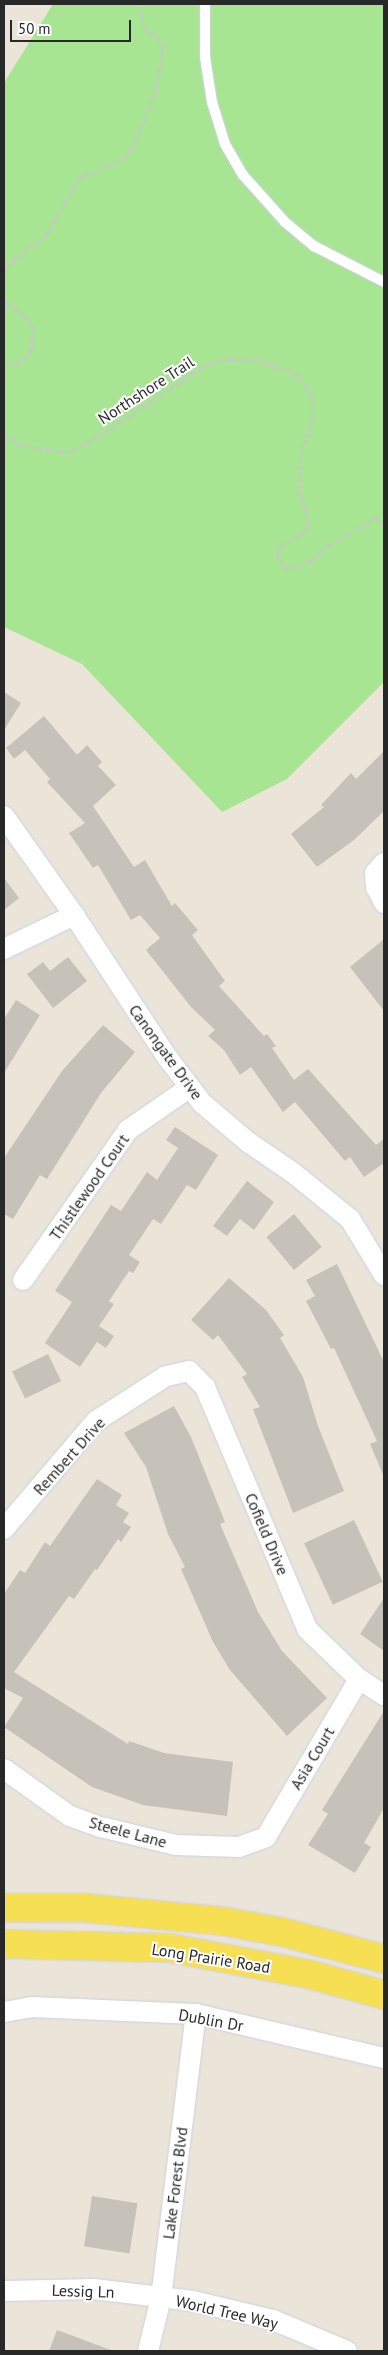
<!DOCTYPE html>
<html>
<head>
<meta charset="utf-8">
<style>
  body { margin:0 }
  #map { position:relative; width:388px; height:2355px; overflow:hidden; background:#ebe5d9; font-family:"PT Sans",sans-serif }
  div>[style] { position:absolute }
  .green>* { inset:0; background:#a7e592 }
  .building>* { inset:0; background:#c6c2b9; transform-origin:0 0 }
  .path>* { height:3px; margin-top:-1.5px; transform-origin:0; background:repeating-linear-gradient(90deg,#c7c7c7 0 4px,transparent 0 6.5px) }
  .roads { filter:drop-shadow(0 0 1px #ced0e2) drop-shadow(0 0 1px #ced0e2) }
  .service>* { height:10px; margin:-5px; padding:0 5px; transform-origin:5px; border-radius:5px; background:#fff }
  .minor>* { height:20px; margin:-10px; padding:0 10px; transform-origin:10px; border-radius:10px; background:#fff }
  .primary>* { height:28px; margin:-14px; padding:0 14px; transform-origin:14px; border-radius:14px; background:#f6df53 }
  span { translate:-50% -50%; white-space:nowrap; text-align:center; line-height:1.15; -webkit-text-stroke:4px #fff; paint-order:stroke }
  .street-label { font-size:16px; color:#282828 }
  .frame { position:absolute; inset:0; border:5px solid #282828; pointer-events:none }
  .scale { position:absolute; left:10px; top:20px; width:121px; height:22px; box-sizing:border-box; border:2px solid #282828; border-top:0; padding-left:6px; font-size:15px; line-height:18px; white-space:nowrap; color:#282828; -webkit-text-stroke:4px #fff; paint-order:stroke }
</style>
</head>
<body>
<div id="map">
  <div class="green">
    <i style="clip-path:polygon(53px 4px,384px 4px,384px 682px,287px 779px,222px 812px,82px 664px,4px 627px,4px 83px)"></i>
  </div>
  <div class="building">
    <i style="clip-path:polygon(4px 692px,21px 703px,4px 730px)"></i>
    <i style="clip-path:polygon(44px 716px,77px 755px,87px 745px,102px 762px,98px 766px,116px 785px,93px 806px,134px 867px,145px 860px,172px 906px,175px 903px,198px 930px,192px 935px,225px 981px,219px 986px,264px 1036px,267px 1034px,276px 1046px,272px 1048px,294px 1080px,308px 1069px,376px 1145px,384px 1139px,384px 1163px,364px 1177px,350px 1157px,345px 1161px,295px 1102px,283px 1112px,251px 1067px,240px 1075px,224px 1050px,208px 1036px,215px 1030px,191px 1007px,146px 950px,160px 938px,140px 915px,131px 920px,98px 865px,93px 868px,69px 833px,85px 823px,47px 782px,50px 779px,25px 750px,14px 759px,6px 748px)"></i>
    <i style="clip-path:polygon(384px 751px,384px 811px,354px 840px,317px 867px,291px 834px,324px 807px,321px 805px,351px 773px,356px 779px)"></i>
    <i style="clip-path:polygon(4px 878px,19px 898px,4px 910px)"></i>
    <i style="clip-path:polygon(384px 939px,384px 1011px,350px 967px)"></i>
    <i style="clip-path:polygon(68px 957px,87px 981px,53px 1008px,27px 974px,43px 962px,50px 971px)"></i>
    <i style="clip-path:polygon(16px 1000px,40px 1015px,4px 1073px,4px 1019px)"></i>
    <i style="clip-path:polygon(103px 1025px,135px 1052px,101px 1093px,47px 1179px,40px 1175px,13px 1219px,4px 1214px,4px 1158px,62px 1071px)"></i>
    <i style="clip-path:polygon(175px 1127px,218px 1155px,196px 1190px,187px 1185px,161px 1224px,153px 1219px,129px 1255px,140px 1262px,133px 1273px,129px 1271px,109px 1301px,114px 1304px,99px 1326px,114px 1336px,106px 1348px,97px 1342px,80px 1367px,45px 1343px,72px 1302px,55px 1291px,111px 1205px,121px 1211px,147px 1172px,157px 1180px,178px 1148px,166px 1140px)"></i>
    <i style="clip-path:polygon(247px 1181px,274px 1202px,254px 1230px,240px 1219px,227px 1236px,213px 1226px)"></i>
    <i style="left:294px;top:1214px;width:43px;height:36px;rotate:50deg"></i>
    <i style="clip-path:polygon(337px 1264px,384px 1362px,384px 1477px,370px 1444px,377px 1441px,334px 1348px,331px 1349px,306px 1301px,315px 1296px,306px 1280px)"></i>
    <i style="clip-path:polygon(229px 1278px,266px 1310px,284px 1335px,280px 1338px,303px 1377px,318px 1426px,344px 1491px,293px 1513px,253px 1409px,260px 1407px,242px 1377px,247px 1374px,218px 1335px,213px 1340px,191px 1320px)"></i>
    <i style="left:48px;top:1354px;width:30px;height:40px;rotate:64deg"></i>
    <i style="clip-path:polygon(174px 1406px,191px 1437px,225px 1522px,220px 1524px,258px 1612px,282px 1651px,327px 1698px,287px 1736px,230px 1670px,213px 1642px,181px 1569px,185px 1567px,168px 1534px,146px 1467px,124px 1433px)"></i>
    <i style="clip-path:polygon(97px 1479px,122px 1495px,116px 1505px,129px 1513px,123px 1522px,131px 1527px,121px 1542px,118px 1539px,97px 1570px,95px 1569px,74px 1599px,69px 1596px,14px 1672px,128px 1744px,129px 1741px,164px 1753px,233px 1762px,227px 1816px,143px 1805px,92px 1787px,4px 1727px,23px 1698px,4px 1688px,4px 1594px,20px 1570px,25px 1573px,45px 1542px,50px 1546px)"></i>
    <i style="left:354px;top:1520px;width:68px;height:55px;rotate:65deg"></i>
    <i style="clip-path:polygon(384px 1598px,384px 1651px,360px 1634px)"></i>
    <i style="clip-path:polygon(384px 1711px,384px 1808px,364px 1843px,371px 1847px,355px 1873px,308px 1845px,328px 1814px,322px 1810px)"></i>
    <i style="left:92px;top:2196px;width:46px;height:51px;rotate:9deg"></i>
    <i style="clip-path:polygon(57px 2330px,111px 2350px,111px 2351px,49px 2351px)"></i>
  </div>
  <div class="path">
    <i style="left:4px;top:278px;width:14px;rotate:-73deg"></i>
    <i style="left:8px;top:265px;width:50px;rotate:-38.5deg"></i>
    <i style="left:47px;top:234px;width:64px;rotate:-60.3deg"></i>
    <i style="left:79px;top:178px;width:47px;rotate:-22.7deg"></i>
    <i style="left:122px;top:160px;width:18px;rotate:-52deg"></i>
    <i style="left:133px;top:146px;width:53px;rotate:-66.8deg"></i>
    <i style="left:154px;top:97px;width:51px;rotate:-78.7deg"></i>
    <i style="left:164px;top:47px;width:13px;rotate:-122deg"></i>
    <i style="left:157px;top:36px;width:13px;rotate:-153deg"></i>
    <i style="left:145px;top:30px;width:19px;rotate:-106deg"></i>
    <i style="left:140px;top:12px;width:8px;rotate:-76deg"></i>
    <i style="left:4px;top:301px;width:25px;rotate:37deg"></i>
    <i style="left:24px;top:316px;width:15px;rotate:53deg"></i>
    <i style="left:33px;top:328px;width:24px;rotate:95deg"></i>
    <i style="left:31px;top:352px;width:16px;rotate:137deg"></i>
    <i style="left:19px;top:363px;width:16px;rotate:165deg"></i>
    <i style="left:4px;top:435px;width:19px;rotate:32deg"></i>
    <i style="left:20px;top:445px;width:48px;rotate:8.5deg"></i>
    <i style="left:67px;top:452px;width:24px;rotate:-24deg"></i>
    <i style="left:89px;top:442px;width:144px;rotate:-33.4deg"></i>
    <i style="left:209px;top:363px;width:21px;rotate:-11deg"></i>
    <i style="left:230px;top:359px;width:27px;rotate:2deg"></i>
    <i style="left:257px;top:360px;width:41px;rotate:19.7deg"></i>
    <i style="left:296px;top:374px;width:26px;rotate:53deg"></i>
    <i style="left:312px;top:395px;width:26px;rotate:88deg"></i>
    <i style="left:313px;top:421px;width:33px;rotate:111deg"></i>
    <i style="left:301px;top:452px;width:41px;rotate:92.8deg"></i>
    <i style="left:299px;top:493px;width:17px;rotate:66deg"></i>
    <i style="left:306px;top:509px;width:18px;rotate:84deg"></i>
    <i style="left:308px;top:527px;width:14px;rotate:135deg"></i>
    <i style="left:298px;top:537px;width:19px;rotate:155deg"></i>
    <i style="left:281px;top:545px;width:12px;rotate:114deg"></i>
    <i style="left:276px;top:556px;width:16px;rotate:50deg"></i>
    <i style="left:286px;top:568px;width:11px;rotate:-5deg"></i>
    <i style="left:297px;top:567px;width:17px;rotate:-25deg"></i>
    <i style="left:312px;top:560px;width:23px;rotate:-40deg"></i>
    <i style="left:330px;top:545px;width:54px;rotate:-31.3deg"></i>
    <i style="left:376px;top:517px;width:11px;rotate:41deg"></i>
  </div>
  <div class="roads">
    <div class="service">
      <i style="left:205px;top:4px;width:53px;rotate:90deg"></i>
      <i style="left:205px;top:57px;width:46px;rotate:81.2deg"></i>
      <i style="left:212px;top:102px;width:44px;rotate:72.8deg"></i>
      <i style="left:225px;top:144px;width:36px;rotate:60deg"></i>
      <i style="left:243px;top:175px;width:63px;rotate:48.2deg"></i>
      <i style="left:285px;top:222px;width:38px;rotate:40deg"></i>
      <i style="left:314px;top:246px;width:79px;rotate:27.2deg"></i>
    </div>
    <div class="minor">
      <i style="left:4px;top:816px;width:121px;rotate:54.7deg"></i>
      <i style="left:74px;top:915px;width:170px;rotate:56.8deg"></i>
      <i style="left:167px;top:1057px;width:58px;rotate:52.7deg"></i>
      <i style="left:202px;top:1103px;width:60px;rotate:40.3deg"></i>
      <i style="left:248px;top:1142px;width:53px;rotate:34.3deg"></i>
      <i style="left:292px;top:1172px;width:75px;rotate:39deg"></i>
      <i style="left:350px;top:1219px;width:66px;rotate:58.7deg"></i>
      <i style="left:384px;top:863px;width:13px;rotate:132deg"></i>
      <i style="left:375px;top:873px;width:14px;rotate:86deg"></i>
      <i style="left:376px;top:887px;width:18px;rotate:63deg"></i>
      <i style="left:4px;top:949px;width:78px;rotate:-25.9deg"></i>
      <i style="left:23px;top:1280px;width:183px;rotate:-55deg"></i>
      <i style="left:128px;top:1130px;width:75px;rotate:-34.7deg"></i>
      <i style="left:4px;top:1529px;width:142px;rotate:-49.6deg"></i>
      <i style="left:96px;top:1421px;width:83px;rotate:-32.7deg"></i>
      <i style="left:166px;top:1376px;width:24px;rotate:-12deg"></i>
      <i style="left:189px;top:1371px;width:23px;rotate:45deg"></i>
      <i style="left:205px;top:1387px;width:263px;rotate:67.1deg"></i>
      <i style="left:307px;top:1629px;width:72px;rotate:43.9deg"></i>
      <i style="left:359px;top:1679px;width:30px;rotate:33deg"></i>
      <i style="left:4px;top:1769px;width:81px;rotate:35.5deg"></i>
      <i style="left:70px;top:1816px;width:33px;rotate:20deg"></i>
      <i style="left:101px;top:1827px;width:77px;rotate:13.5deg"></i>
      <i style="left:176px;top:1845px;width:63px;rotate:1.8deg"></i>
      <i style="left:239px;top:1847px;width:29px;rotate:-20deg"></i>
      <i style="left:266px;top:1837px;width:183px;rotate:-59.5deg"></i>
      <i style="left:4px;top:2012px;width:27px;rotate:-10deg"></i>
      <i style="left:31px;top:2007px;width:165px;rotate:2.4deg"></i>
      <i style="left:196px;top:2014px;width:193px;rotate:13.2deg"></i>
      <i style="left:4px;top:2291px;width:90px;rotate:-1.3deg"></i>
      <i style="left:94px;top:2289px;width:100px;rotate:6.9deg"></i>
      <i style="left:193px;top:2301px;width:82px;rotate:13.4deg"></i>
      <i style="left:273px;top:2320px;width:80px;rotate:22.7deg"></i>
      <i style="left:148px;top:2351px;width:55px;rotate:-76.2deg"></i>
      <i style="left:161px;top:2298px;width:286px;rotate:-83deg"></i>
    </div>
    <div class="primary">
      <i style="left:4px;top:1908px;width:82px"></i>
      <i style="left:86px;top:1908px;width:137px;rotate:5.5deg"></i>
      <i style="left:222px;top:1921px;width:61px;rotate:10.4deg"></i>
      <i style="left:282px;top:1932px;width:106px;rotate:14.8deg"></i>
      <i style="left:4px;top:1944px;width:166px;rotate:1.4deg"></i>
      <i style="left:170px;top:1948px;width:140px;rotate:10.7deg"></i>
      <i style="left:308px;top:1974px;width:79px;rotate:15.4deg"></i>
    </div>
  </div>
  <div class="street-label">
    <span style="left:146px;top:390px;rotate:-33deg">Northshore Trail</span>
    <span style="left:166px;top:1052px;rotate:54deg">Canongate Drive</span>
    <span style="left:89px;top:1187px;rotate:-55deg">Thistlewood Court</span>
    <span style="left:69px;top:1456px;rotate:-48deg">Rembert Drive</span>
    <span style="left:267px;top:1534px;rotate:67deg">Cofield Drive</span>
    <span style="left:312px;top:1758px;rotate:-59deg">Asia Court</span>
    <span style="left:128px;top:1832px;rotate:15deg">Steele Lane</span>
    <span style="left:211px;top:1958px;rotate:9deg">Long Prairie Road</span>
    <span style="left:211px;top:2020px;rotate:10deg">Dublin Dr</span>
    <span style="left:175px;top:2183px;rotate:-83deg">Lake Forest Blvd</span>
    <span style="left:83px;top:2291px;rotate:2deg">Lessig Ln</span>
    <span style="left:227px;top:2312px;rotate:13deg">World Tree Way</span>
  </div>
  <div class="frame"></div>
  <div class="scale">50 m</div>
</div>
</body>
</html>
